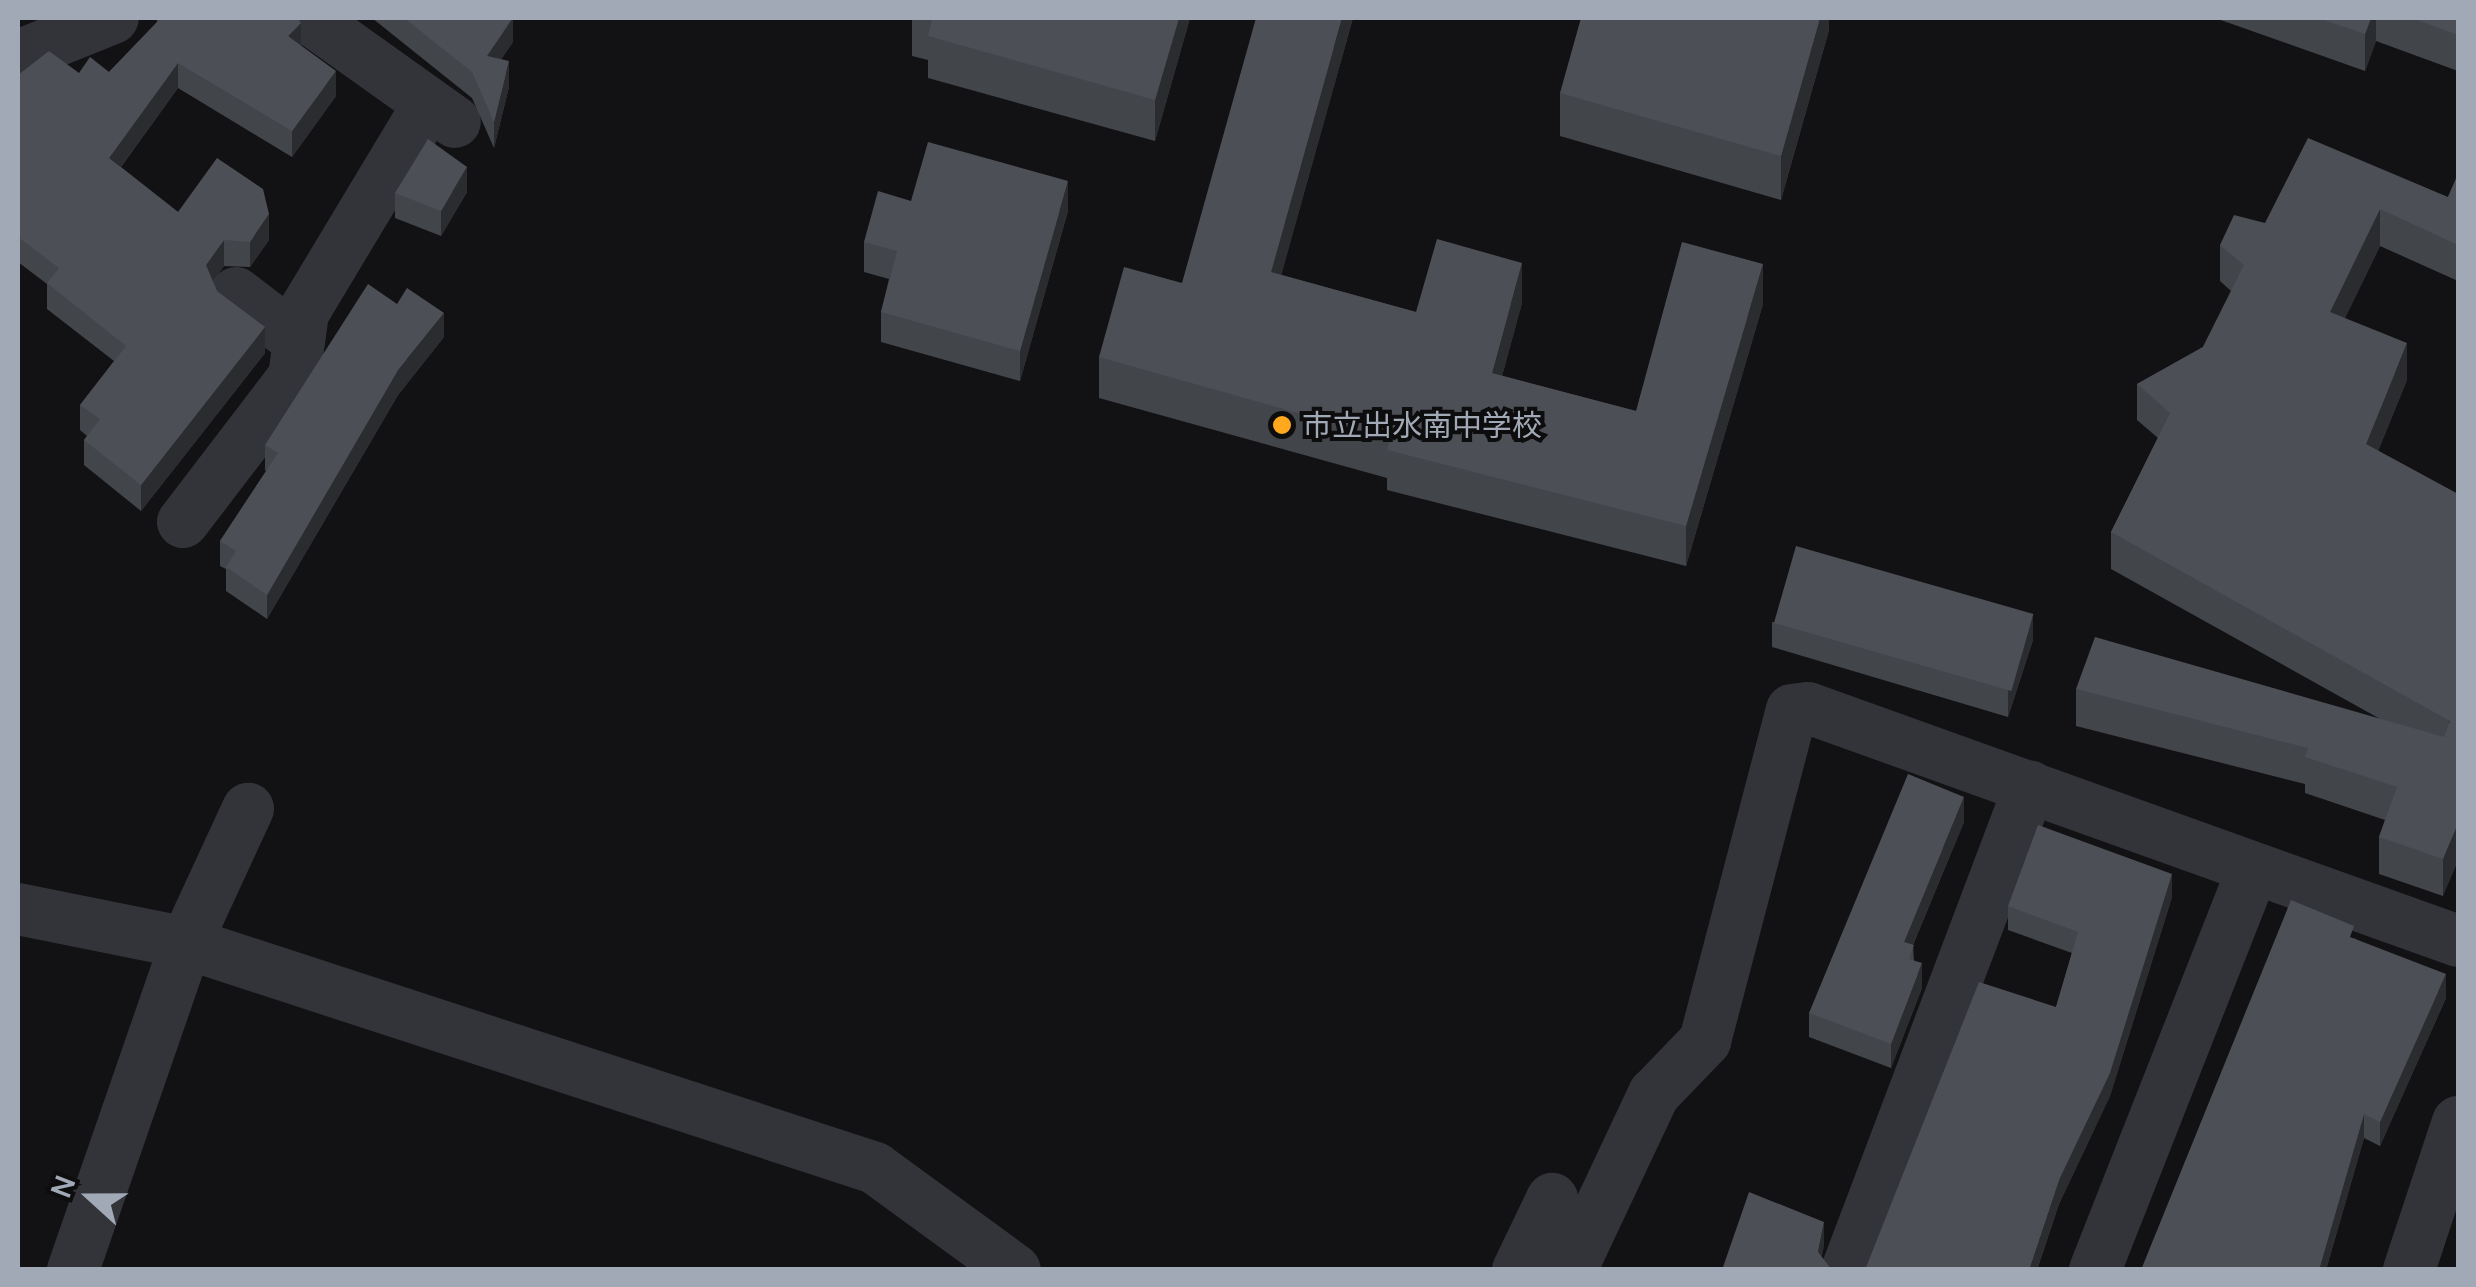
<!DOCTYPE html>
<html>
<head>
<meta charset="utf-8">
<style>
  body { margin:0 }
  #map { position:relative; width:2476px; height:1287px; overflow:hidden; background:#121214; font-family:Manrope,"Noto Sans JP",sans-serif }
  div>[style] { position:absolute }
  .street>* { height:52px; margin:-26px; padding:0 26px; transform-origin:26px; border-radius:26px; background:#323439 }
  .wall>* { inset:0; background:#42454a }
  .shaded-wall>* { inset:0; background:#2b2c30 }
  .building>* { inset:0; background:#4d4f56; transform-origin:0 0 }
  .dots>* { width:28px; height:28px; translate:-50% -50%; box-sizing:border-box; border:5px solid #0d0d0e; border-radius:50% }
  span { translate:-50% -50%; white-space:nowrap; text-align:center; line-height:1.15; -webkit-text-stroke:8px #0d0d0e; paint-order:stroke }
  .poi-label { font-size:30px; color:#a2a9b6 }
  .left { translate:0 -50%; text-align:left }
  .frame { position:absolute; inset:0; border:20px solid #a2a9b6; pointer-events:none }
  .north { position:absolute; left:40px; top:1147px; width:100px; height:100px; -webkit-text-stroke:8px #0d0d0e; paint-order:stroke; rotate:291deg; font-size:28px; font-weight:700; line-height:40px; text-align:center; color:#a2a9b6 }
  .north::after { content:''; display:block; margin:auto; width:35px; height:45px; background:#a2a9b6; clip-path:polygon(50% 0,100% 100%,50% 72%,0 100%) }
</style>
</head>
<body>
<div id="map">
  <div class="street">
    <i style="left:309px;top:18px;width:179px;rotate:35.5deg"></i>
    <i style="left:18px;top:56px;width:102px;rotate:-21.8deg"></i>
    <i style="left:236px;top:293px;width:79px;rotate:37.3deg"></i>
    <i style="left:183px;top:522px;width:183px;rotate:-52.6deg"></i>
    <i style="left:294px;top:377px;width:65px;rotate:-82deg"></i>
    <i style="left:303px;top:313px;width:240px;rotate:-59deg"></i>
    <i style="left:18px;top:909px;width:171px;rotate:11.4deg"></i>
    <i style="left:186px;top:943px;width:725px;rotate:18.08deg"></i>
    <i style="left:875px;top:1168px;width:173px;rotate:36.1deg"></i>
    <i style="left:73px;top:1270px;width:346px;rotate:-70.9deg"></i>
    <i style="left:186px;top:943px;width:148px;rotate:-65.2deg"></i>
    <i style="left:1518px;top:1270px;width:79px;rotate:-64.4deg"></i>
    <i style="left:1571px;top:1270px;width:195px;rotate:-64.8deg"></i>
    <i style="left:1654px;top:1094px;width:74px;rotate:-46.1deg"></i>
    <i style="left:1705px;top:1041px;width:342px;rotate:-75.3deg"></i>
    <i style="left:1792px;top:710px;width:16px;rotate:-7deg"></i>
    <i style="left:1808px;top:708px;width:690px;rotate:19.72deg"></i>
    <i style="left:1847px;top:1270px;width:517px;rotate:-69.29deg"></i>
    <i style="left:2095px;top:1270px;width:431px;rotate:-68.5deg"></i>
    <i style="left:2409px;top:1270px;width:156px;rotate:-71.7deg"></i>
  </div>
  <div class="wall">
    <i style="clip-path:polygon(157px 18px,297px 18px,301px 45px,336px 96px,292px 157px,178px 88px,121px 167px,178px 212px,269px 240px,250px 267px,224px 266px,213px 281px,217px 291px,265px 353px,141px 511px,84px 465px,84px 440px,87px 436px,80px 430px,80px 405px,114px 361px,47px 309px,47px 284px,18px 262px,18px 75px,109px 72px,157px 22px)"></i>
    <i style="clip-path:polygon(372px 18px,513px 18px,513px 42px,501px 59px,509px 87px,494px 148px,472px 98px)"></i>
    <i style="clip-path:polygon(912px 18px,1190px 18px,1155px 141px,928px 78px,928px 60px,912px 56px)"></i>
    <i style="clip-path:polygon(1353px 18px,1281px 275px,1416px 312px,1522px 303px,1502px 376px,1636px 411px,1763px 304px,1686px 566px,1387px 490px,1387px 478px,1099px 398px,1099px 357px,1182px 283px)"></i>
    <i style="clip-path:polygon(1829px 18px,1829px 30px,1781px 200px,1560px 136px,1560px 93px)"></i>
    <i style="clip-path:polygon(2215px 18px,2458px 18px,2458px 71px,2376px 41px,2365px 71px)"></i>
    <i style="clip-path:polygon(2458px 174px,2458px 281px,2380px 246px,2345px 318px,2407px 380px,2378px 451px,2458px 494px,2443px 896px,2379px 874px,2379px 837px,2385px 820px,2305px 793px,2305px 784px,2076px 726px,2076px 689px,2382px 720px,2111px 569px,2111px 532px,2158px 438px,2137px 420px,2137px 384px,2203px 347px,2231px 291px,2220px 281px,2220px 245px,2265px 223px,2448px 197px)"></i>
    <i style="clip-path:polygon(467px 192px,441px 236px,395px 218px,395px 193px)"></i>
    <i style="clip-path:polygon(911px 201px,1068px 211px,1020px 381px,881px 342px,881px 312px,889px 279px,864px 272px,864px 242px)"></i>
    <i style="clip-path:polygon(444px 337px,398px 395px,267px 619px,226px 591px,226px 569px,220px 566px,220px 541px,266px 471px,265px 470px,265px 445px)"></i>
    <i style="clip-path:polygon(1772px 622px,2033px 640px,2008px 717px,1772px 647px)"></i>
    <i style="clip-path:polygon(1964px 822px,1913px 945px,1914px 961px,1922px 988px,1891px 1068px,1809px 1037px,1809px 1013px)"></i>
    <i style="clip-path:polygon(2172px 897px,2110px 1096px,2059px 1204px,2037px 1270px,1865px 1270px,2056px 1007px,2072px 953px,2008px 930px,2008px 906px)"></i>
    <i style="clip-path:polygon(2354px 938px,2446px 998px,2380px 1146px,2364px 1138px,2326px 1270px,2141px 1270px)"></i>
  </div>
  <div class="shaded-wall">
    <i style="clip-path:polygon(513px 18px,513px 42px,487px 81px,487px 56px)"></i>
    <i style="clip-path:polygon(1179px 18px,1190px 18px,1155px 141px,1155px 100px)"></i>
    <i style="clip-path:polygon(1342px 18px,1353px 18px,1271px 312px,1271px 272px)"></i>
    <i style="clip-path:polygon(1820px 18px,1829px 18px,1829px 30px,1781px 200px,1781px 156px)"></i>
    <i style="clip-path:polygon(2371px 18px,2376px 18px,2376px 41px,2365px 71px,2365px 34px)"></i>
    <i style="clip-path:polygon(301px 23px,301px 49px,288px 36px)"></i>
    <i style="clip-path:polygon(509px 61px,509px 87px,494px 148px,494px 122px)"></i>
    <i style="clip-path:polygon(178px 63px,178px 88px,109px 183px,109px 158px)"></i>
    <i style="clip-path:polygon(336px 71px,336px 96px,292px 157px,292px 131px)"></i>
    <i style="clip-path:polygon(467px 167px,467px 192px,441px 236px,441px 211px)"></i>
    <i style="clip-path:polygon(1068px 181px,1068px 211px,1020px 381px,1020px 351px)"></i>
    <i style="clip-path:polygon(2380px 209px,2380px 246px,2330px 349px,2330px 312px)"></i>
    <i style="clip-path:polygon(269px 214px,269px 240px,250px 267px,250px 242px)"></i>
    <i style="clip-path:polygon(224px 240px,224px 266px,206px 290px,206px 265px)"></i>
    <i style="clip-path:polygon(1522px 263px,1522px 303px,1492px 413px,1492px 373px)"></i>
    <i style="clip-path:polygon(1763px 264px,1763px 304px,1686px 566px,1686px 526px)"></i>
    <i style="clip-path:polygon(444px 313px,444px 337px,398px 395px,267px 619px,267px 595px,398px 370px)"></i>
    <i style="clip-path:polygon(265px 327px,265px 353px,141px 511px,141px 485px)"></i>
    <i style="clip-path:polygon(2407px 343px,2407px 380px,2366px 481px,2366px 444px)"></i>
    <i style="clip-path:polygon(2033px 616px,2033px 640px,2008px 717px,2008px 692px)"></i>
    <i style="clip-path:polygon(1964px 797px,1964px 822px,1904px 966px,1904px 942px)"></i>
    <i style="clip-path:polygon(2458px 824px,2458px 861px,2443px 896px,2443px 859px)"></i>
    <i style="clip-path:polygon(2172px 874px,2172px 897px,2110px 1096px,2059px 1204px,2037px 1270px,2029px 1270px,2059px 1180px)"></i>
    <i style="clip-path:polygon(1922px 963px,1922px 988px,1891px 1068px,1891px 1044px)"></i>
    <i style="clip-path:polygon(2446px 974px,2446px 998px,2380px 1146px,2380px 1122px)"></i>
    <i style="clip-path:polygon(2364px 1114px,2364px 1138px,2326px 1270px,2319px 1270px)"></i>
    <i style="clip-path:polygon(1824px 1222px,1824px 1246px,1819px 1270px,1818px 1252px)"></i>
  </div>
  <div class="building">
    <i style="clip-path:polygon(161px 18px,297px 18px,301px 23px,288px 36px,336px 71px,292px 131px,178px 63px,109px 158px,178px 212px,217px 158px,263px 189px,269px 214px,250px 242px,224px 240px,206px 265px,217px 291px,265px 327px,141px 485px,84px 440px,100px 419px,80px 405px,126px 346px,47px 283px,59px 268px,18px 237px,18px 75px,49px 51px,79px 73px,90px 57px,109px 72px)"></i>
    <i style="clip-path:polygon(404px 18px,512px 18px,487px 56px,509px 61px,494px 122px,472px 72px)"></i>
    <i style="clip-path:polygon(924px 18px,1179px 18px,1155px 100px,928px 36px,932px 20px)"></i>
    <i style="clip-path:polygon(1256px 18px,1342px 18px,1271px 272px,1416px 312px,1437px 239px,1522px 263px,1492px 373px,1636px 411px,1682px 242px,1763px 264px,1686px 526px,1387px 450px,1390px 439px,1099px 357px,1124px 267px,1182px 283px)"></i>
    <i style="clip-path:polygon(1581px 18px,1820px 18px,1781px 156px,1560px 93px)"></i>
    <i style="clip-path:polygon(2318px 18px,2371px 18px,2365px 34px)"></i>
    <i style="clip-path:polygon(2412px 18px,2458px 18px,2458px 35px)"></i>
    <i style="clip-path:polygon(2308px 138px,2448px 197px,2458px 174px,2458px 245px,2380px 209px,2330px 312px,2407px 343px,2366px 444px,2458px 494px,2458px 824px,2443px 859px,2379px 837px,2397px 787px,2305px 757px,2308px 748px,2076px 689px,2095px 637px,2444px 737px,2450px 721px,2111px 532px,2170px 413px,2137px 384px,2203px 347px,2244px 265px,2220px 245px,2234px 215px,2265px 223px)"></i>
    <i style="clip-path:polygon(428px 139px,467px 167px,441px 211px,395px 193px)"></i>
    <i style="clip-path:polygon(928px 142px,1068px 181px,1020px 351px,881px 312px,897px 251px,864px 242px,878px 191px,911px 201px)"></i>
    <i style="clip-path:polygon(368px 284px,397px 304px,407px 288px,444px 313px,398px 370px,267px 595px,226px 567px,236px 551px,220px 541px,278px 453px,265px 445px)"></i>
    <i style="left:1796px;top:546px;width:247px;height:80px;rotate:16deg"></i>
    <i style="clip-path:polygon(1908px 774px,1964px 797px,1904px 942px,1914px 945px,1909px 959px,1922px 963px,1891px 1044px,1809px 1013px)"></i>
    <i style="clip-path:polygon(2038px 825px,2172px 874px,2110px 1073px,2059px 1180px,2029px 1270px,1865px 1270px,1979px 982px,2056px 1007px,2078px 932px,2008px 906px)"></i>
    <i style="clip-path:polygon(2291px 900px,2354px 926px,2350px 937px,2446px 974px,2380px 1122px,2364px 1114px,2319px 1270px,2141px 1270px)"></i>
    <i style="clip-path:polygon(1749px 1192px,1824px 1222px,1818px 1252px,1832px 1270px,1722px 1270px)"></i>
  </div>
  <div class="dots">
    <i style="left:1282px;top:425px;background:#ffa81e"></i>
  </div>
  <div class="poi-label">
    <span class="left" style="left:1302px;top:425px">市立出水南中学校</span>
  </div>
  <div class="frame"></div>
  <div class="north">N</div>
</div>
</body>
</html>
